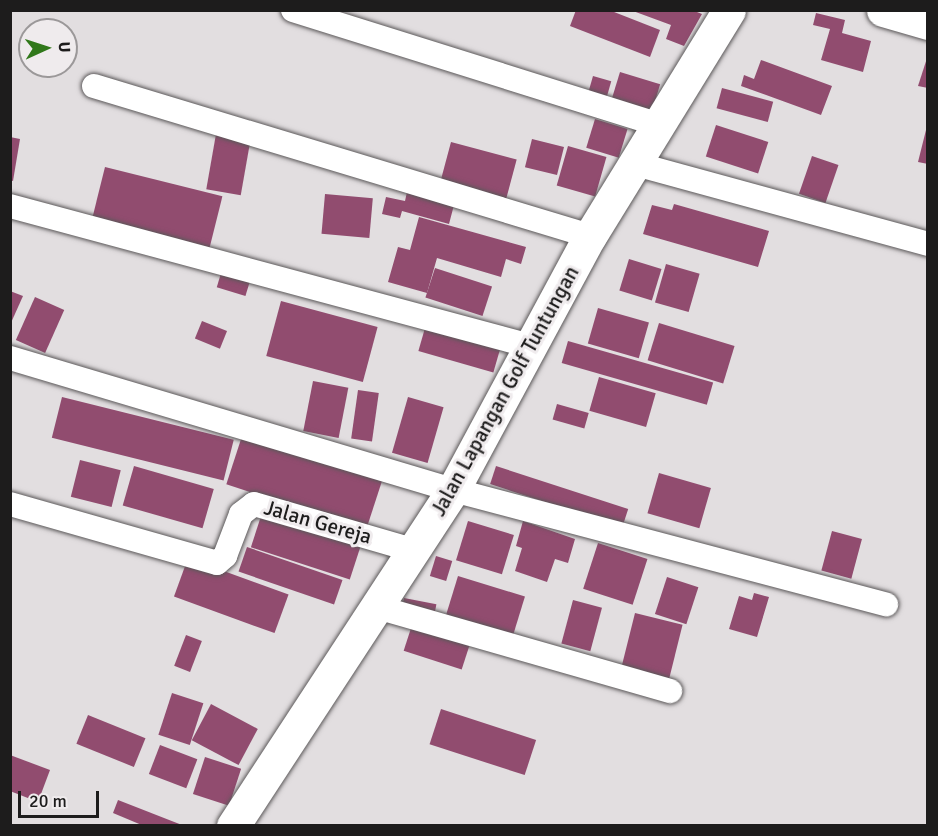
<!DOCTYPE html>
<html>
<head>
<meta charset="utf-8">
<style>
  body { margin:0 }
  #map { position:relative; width:938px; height:836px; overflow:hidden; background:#e2dee0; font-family:Signika,sans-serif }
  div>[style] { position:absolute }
  .building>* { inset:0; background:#914c6f; transform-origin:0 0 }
  .roads { filter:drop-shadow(0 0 2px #5b5859) drop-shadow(0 0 2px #5b5859) }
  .street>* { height:24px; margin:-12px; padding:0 12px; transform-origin:12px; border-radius:12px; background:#fff }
  .secondary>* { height:33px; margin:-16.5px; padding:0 16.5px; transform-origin:16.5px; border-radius:16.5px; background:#fff }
  .primary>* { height:33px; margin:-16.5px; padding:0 16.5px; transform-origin:16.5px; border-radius:16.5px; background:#fff }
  span { translate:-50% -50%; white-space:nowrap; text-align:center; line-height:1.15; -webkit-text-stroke:6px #efebed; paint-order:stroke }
  .street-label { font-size:21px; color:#1d1c1c }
  .frame { position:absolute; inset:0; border:12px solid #1d1c1c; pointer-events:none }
  .north { position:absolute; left:18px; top:18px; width:60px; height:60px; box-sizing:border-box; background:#efebed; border:2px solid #9b9899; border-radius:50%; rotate:87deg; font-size:16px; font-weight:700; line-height:24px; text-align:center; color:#1d1c1c }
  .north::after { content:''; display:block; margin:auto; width:21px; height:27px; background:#31781b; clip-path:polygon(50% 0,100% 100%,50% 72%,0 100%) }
  .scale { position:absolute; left:18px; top:791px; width:81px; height:27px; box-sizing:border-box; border:3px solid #1d1c1c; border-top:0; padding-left:8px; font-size:18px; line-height:21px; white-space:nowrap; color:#1d1c1c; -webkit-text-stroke:4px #efebed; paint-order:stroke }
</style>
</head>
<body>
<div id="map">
  <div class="building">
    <i style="clip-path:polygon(576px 10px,609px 10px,660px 30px,650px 57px,570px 26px)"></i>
    <i style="clip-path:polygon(692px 10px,702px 14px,684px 46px,666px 39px,671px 25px,633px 11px)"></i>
    <i style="clip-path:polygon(816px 13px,845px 20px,842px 33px,871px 41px,863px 72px,821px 60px,830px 29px,813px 25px)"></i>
    <i style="clip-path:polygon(928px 55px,928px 88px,918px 86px)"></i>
    <i style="clip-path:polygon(761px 60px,832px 86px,821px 115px,741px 86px,744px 75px,754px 79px)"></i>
    <i style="left:620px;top:72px;width:42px;height:32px;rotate:17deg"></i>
    <i style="left:593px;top:76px;width:19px;height:21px;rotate:16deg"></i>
    <i style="left:722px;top:88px;width:53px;height:21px;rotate:15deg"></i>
    <i style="left:595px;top:119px;width:34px;height:30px;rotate:17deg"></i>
    <i style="left:716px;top:125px;width:55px;height:33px;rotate:18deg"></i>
    <i style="clip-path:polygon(927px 126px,928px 126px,928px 164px,918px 162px)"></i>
    <i style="left:216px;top:134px;width:35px;height:56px;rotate:10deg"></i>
    <i style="clip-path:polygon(10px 137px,20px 139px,13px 181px,10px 180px)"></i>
    <i style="left:532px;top:139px;width:33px;height:29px;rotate:14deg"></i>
    <i style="left:451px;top:142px;width:68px;height:40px;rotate:15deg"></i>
    <i style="left:568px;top:146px;width:40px;height:41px;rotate:16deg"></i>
    <i style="left:812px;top:156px;width:28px;height:40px;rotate:19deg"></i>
    <i style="left:105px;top:167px;width:121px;height:54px;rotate:14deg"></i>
    <i style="clip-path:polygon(407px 192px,454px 205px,449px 224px,402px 211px,400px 218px,382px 214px,386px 197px,405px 201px)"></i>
    <i style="left:325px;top:194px;width:48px;height:40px;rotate:5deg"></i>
    <i style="clip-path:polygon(674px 204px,769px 231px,758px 267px,643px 234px,652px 205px,672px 210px)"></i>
    <i style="clip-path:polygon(419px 217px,526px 247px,521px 264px,506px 259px,501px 277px,437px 258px,427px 293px,388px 282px,398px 247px,410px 250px)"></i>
    <i style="left:629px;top:259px;width:34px;height:33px;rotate:17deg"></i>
    <i style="left:666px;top:264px;width:35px;height:40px;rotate:16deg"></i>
    <i style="left:435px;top:268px;width:60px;height:31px;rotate:18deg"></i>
    <i style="left:222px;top:270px;width:30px;height:18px;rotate:17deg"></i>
    <i style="clip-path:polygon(10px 291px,23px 296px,10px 325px)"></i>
    <i style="left:35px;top:297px;width:32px;height:47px;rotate:24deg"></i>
    <i style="left:281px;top:301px;width:100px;height:57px;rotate:15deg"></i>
    <i style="left:598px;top:308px;width:53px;height:37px;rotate:16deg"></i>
    <i style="left:202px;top:321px;width:27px;height:19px;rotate:22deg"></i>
    <i style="left:659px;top:323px;width:79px;height:39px;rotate:17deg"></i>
    <i style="left:425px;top:328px;width:78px;height:24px;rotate:16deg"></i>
    <i style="left:568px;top:341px;width:151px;height:23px;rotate:16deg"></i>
    <i style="left:599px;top:377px;width:59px;height:35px;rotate:16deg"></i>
    <i style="left:313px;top:381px;width:36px;height:51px;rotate:11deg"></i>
    <i style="left:358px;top:390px;width:21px;height:49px;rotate:8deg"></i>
    <i style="left:62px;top:397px;width:177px;height:42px;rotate:14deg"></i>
    <i style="left:408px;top:397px;width:37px;height:58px;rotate:16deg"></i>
    <i style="left:557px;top:404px;width:33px;height:16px;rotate:16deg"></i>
    <i style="left:243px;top:433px;width:147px;height:54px;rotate:18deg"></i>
    <i style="left:80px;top:460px;width:42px;height:38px;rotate:14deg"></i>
    <i style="left:134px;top:466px;width:83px;height:41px;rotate:16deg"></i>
    <i style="left:496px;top:466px;width:139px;height:19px;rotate:18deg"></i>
    <i style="left:659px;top:473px;width:54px;height:42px;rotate:16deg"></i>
    <i style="left:262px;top:513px;width:104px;height:36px;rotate:18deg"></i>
    <i style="left:468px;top:521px;width:48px;height:41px;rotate:17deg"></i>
    <i style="clip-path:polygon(523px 521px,575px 539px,568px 563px,555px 559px,547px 582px,515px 571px,522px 548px,516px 546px)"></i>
    <i style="left:832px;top:531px;width:31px;height:41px;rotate:15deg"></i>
    <i style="left:598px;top:543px;width:52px;height:48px;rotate:18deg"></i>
    <i style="left:247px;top:547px;width:101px;height:26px;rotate:19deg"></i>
    <i style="left:436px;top:556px;width:17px;height:21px;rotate:17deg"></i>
    <i style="left:188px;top:558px;width:107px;height:41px;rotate:20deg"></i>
    <i style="left:458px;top:576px;width:70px;height:44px;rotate:17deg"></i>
    <i style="left:667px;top:577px;width:33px;height:39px;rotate:18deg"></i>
    <i style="clip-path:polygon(754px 593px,769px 597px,757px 637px,729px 629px,739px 596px,752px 600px)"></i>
    <i style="left:404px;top:598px;width:33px;height:14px;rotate:11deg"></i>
    <i style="left:573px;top:600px;width:30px;height:45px;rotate:15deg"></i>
    <i style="left:635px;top:613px;width:49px;height:58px;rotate:14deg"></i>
    <i style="left:412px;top:625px;width:61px;height:27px;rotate:18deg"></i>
    <i style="left:186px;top:635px;width:17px;height:33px;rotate:21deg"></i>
    <i style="left:172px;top:693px;width:33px;height:44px;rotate:18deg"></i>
    <i style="left:211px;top:704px;width:53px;height:41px;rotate:28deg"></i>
    <i style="left:441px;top:709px;width:100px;height:37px;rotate:18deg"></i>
    <i style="left:88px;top:715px;width:62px;height:31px;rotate:22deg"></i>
    <i style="left:160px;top:745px;width:40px;height:31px;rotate:21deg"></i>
    <i style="clip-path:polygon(10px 755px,50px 770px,38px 802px,10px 791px)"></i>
    <i style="left:205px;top:757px;width:38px;height:39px;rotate:18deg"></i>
    <i style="clip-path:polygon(118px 800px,182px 825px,182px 826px,144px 826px,113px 813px)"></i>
  </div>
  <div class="roads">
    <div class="street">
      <i style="left:293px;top:10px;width:384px;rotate:17.4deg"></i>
      <i style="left:94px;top:86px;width:518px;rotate:16.83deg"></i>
      <i style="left:636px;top:164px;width:303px;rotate:15.3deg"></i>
      <i style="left:10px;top:206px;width:543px;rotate:15.06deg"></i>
      <i style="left:10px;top:358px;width:462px;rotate:16.6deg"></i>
      <i style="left:453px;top:490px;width:448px;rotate:14.8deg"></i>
      <i style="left:10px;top:504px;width:215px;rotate:15.9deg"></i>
      <i style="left:217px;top:563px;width:11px;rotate:-41deg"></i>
      <i style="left:225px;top:556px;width:45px;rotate:-69.1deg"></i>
      <i style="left:241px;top:514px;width:16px;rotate:-38deg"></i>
      <i style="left:254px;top:504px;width:165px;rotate:16.2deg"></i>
      <i style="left:377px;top:607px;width:305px;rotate:16deg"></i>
    </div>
    <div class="secondary">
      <i style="left:883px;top:10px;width:47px;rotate:16.1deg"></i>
    </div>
    <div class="primary">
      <i style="left:233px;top:826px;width:402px;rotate:-56.8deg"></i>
      <i style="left:453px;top:490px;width:289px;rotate:-61.7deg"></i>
      <i style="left:590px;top:236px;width:265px;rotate:-58.4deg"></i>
    </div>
  </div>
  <div class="street-label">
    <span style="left:505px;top:391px;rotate:-61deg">Jalan Lapangan Golf Tuntungan</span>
    <span style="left:318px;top:522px;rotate:16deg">Jalan Gereja</span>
  </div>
  <div class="frame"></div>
  <div class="north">U</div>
  <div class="scale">20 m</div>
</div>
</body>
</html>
